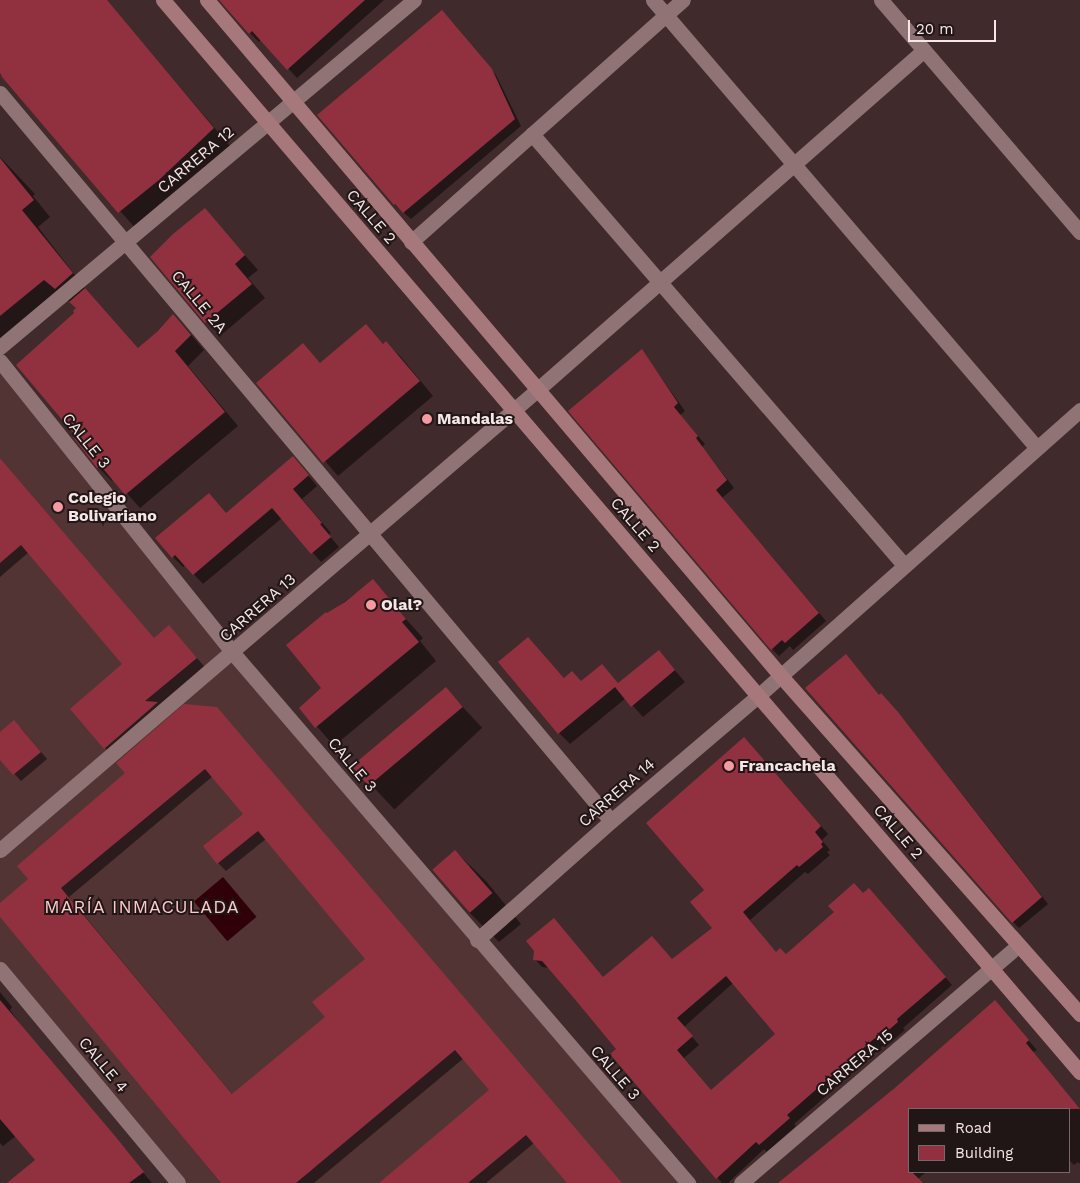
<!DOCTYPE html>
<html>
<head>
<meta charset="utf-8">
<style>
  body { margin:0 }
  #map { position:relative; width:1080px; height:1183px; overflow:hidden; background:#412a2b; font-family:"Work Sans",sans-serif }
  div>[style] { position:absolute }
  .built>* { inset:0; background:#523435 }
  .water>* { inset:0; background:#2f0008; transform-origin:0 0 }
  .shadow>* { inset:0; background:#0007; transform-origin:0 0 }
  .building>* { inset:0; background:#91313f; transform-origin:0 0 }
  .street>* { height:15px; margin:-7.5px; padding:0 7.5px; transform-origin:7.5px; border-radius:7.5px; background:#8f7375 }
  .secondary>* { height:15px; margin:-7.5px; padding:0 7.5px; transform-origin:7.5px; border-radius:7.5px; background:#a7787b }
  .dots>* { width:14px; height:14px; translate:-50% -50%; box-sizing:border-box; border:2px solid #201616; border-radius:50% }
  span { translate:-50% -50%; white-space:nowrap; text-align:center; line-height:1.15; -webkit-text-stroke:4px #201616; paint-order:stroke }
  .street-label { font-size:16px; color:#f6e6e7 }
  .poi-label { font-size:16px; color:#f6e6e7; font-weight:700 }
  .left { translate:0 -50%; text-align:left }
  .neighbourhood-label { font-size:18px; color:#fecacc; letter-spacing:1px }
  .legend { position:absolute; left:908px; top:1108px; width:162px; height:65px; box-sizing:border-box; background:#201616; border:1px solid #76696a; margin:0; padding:6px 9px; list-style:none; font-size:15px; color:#f6e6e7 }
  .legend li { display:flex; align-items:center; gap:10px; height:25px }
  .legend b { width:25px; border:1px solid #76696a }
  .scale { position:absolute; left:908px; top:20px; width:88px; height:22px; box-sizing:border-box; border:2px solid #f6e6e7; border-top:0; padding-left:6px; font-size:15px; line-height:18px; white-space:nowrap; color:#f6e6e7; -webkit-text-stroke:4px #201616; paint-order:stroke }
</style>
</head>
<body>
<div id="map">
  <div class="built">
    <i style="clip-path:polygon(0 361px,233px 653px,688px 1183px,178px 1183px,0 969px)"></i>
  </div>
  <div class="water">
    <i style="left:223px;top:877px;width:52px;height:38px;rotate:50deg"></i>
  </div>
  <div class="shadow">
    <i style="clip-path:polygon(0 0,106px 0,230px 146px,136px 229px,0 74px)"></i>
    <i style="clip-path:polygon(220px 0,384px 0,297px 78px,261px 39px,259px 42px,250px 33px)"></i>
    <i style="clip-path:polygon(448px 18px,496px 75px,521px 126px,411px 219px,394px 204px)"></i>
    <i style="clip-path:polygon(0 157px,35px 194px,33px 196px,50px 217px,38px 227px,88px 292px,139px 349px,159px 332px,173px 316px,187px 330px,204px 350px,188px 366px,238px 426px,140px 508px,114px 479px,112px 481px,98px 467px,74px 437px,76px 436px,57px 332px,78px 309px,62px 295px,0 347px)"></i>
    <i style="clip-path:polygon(205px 210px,258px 270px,248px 278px,265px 298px,220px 336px,152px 257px)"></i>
    <i style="clip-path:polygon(366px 326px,384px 345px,386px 343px,400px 356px,433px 396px,338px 476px,257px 383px,321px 364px)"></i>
    <i style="clip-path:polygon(642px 351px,685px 411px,680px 415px,705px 444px,702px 447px,734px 488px,722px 498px,826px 621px,793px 650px,790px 646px,779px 656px,772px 649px)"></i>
    <i style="clip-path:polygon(0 458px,154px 639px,169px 626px,204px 666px,112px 755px,105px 748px,124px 665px,29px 552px,0 577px)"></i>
    <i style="clip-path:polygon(302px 468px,317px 486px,302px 499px,331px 533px,329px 535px,339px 547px,321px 562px,282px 518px,203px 584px,185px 565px,183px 567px,173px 557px,157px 538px,227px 514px)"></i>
    <i style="clip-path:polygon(372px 581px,423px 638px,420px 641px,436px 661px,334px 746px,301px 708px,323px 688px,327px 615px)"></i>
    <i style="clip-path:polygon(528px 638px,565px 679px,582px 682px,601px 665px,619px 684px,659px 652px,685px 682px,643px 717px,626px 698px,570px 744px,559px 733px)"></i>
    <i style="left:446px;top:689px;width:53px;height:120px;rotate:47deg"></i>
    <i style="clip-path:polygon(879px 696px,887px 701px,905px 721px,1048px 904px,1019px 928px,1013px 922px)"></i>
    <i style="clip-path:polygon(evenodd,185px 706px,621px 1183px,568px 1183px,534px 1143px,486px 1183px,380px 1183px,491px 1091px,464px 1058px,314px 1183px,221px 1183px,0 915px,0 904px,29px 879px,127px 774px,185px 706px,213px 776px,245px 814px,218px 863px,226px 871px,266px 839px,366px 959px,326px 1017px,233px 1095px,69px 897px,213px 776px)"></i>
    <i style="clip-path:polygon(21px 728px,47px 759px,21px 781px,0 758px,0 734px)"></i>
    <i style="clip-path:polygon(evenodd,752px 747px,828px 834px,822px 840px,830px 850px,827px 852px,830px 855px,808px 874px,805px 872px,750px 920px,776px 953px,787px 956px,869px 889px,952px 985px,903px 1028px,905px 1030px,885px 1047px,884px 1045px,794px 1124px,796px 1126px,767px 1152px,764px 1149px,728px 1183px,722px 1183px,612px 1054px,618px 1049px,550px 968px,542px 967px,535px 959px,536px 950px,603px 978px,673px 961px,714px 928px,706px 890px,752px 747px,733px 983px,776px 1034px,711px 1091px,684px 1058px,699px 1045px,684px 1027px,733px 983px)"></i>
    <i style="clip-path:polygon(455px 851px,486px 881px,521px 924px,499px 942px,469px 912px,434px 869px)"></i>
    <i style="clip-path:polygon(0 992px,12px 1007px,10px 1010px,23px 1028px,152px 1183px,30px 1183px,36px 1161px,16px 1136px,3px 1146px,0 1143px)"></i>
    <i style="clip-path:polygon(995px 1002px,1037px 1050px,1033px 1052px,1080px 1110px,1080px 1164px,1078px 1162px,1074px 1165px,1069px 1160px,1069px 1109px,909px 1109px,909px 1172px,926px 1172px,918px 1179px,922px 1183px,781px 1183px,897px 1088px)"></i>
  </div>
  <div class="building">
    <i style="clip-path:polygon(0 0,107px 0,214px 128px,159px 180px,118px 213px,2px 77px,0 73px)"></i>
    <i style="clip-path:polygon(219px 0,365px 0,287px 70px,252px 31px,249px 34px)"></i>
    <i style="clip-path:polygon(442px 10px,492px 69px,515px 119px,403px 213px,395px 204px,394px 205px,317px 115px)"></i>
    <i style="clip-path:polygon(0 158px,34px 200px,22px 210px,73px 273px,55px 289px,44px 280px,0 316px)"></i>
    <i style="clip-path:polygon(205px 208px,245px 255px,235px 264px,252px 284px,205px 323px,150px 257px,173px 234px)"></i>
    <i style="clip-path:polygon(85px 288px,138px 348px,158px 331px,173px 314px,191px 335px,175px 351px,225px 412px,125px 495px,100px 465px,97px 468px,73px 437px,75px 435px,16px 365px,74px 313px,73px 311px,76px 308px,69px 302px)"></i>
    <i style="clip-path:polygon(366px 324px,383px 344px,386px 341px,420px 381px,323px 463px,256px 383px,303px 343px,320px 363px)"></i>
    <i style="clip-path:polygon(642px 349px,678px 403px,674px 407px,698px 436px,696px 438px,727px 480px,716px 490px,819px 613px,785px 643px,782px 640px,771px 650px,568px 411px)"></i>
    <i style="clip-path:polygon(293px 456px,309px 475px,293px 489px,322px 523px,320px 524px,331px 537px,311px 554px,272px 508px,193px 575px,175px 555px,172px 558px,155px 538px,209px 493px,226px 513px)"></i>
    <i style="clip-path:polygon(0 458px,154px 638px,169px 625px,197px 658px,145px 701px,158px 702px,104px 749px,70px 709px,122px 664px,21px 545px,0 563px)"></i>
    <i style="clip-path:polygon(373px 579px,406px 619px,402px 622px,419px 642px,315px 728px,299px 708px,321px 688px,286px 645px,326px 612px,327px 613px,345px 602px)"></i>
    <i style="clip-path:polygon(528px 637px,564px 678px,572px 671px,581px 681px,602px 664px,618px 683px,659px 650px,675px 670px,631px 707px,615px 687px,558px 734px,498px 662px)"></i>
    <i style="clip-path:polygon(846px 654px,879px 695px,881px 693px,898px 712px,1042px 897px,1012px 923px,805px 688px)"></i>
    <i style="left:446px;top:687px;width:26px;height:123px;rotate:50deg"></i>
    <i style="clip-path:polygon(evenodd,184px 704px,217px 707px,622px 1183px,567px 1183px,526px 1135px,468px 1183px,379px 1183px,489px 1090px,455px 1050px,296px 1183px,221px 1183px,0 917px,0 903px,28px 879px,17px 866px,125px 773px,116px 763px,184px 704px,205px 769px,243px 814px,203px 846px,217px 864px,258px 831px,365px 959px,312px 1002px,325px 1017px,232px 1094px,61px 888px,205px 769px)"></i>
    <i style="clip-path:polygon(14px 720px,41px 752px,13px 775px,0 760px,0 732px)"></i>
    <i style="clip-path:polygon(evenodd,744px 737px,821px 826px,815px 832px,823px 842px,821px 844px,823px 847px,799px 867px,797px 865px,743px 912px,776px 952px,780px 948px,786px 954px,834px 912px,828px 906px,854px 883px,863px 893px,869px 888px,946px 977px,897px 1019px,898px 1022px,877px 1040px,875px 1038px,787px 1115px,790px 1118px,759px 1145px,756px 1142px,716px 1179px,610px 1054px,616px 1049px,573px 997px,542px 961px,533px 960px,534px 951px,526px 941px,554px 918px,603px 977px,652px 936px,672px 959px,712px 928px,690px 902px,704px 890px,646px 823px,744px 737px,726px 976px,775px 1034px,711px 1090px,677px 1050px,693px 1036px,677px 1018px,726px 976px)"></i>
    <i style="left:455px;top:850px;width:57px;height:30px;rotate:49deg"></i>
    <i style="clip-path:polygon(0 1000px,115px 1136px,144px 1172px,129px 1183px,7px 1183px,35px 1160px,0 1119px)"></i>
    <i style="clip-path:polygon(995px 1000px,1029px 1040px,1026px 1043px,1080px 1109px,909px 1109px,909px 1172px,912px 1172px,923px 1183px,778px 1183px,896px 1087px)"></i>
  </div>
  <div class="street">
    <i style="left:653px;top:0;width:590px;rotate:49.4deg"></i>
    <i style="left:881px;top:0;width:306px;rotate:49.4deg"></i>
    <i style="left:0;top:93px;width:950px;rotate:49.99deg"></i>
    <i style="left:532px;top:134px;width:569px;rotate:49.2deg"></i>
    <i style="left:411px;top:242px;width:364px;rotate:-41.7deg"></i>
    <i style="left:0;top:347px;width:540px;rotate:-39.97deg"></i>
    <i style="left:0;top:361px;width:374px;rotate:51.4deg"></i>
    <i style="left:233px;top:653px;width:699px;rotate:49.35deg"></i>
    <i style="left:0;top:850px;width:707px;rotate:-40.58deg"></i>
    <i style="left:537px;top:390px;width:515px;rotate:-41.3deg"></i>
    <i style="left:477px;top:940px;width:179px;rotate:-41.6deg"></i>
    <i style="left:611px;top:821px;width:193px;rotate:-40.4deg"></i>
    <i style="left:758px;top:696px;width:431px;rotate:-41.6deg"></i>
    <i style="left:0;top:969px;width:278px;rotate:50.2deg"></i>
    <i style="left:741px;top:1183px;width:365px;rotate:-40.6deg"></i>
  </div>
  <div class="secondary">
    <i style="left:163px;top:0;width:1411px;rotate:49.46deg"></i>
    <i style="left:207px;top:0;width:885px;rotate:49.67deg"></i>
    <i style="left:780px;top:675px;width:453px;rotate:48.5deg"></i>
  </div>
  <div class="dots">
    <i style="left:427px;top:419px;background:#f49aa0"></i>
    <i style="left:58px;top:507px;background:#f49aa0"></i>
    <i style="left:371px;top:605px;background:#f49aa0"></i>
    <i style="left:729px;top:766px;background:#f49aa0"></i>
  </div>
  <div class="street-label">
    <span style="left:196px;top:160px;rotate:-40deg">CARRERA 12</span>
    <span style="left:371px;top:217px;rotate:49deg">CALLE 2</span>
    <span style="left:199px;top:302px;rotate:50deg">CALLE 2A</span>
    <span style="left:86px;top:441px;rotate:51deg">CALLE 3</span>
    <span style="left:635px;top:525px;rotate:49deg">CALLE 2</span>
    <span style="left:258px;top:608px;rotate:-41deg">CARRERA 13</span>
    <span style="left:352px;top:765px;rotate:50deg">CALLE 3</span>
    <span style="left:617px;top:793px;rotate:-41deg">CARRERA 14</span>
    <span style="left:898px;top:832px;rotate:49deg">CALLE 2</span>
    <span style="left:855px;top:1063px;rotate:-40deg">CARRERA 15</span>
    <span style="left:103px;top:1065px;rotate:50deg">CALLE 4</span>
    <span style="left:615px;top:1073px;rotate:49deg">CALLE 3</span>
  </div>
  <div class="poi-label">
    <span class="left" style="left:437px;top:419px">Mandalas</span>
    <span class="left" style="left:68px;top:507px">Colegio<br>Bolivariano</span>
    <span class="left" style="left:381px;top:605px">Olal?</span>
    <span class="left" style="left:739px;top:766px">Francachela</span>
  </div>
  <div class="neighbourhood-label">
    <span style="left:142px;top:907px">MARÍA INMACULADA</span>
  </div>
  <ul class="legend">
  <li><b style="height:6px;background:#a7787b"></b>Road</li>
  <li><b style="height:14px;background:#91313f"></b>Building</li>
  </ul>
  <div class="scale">20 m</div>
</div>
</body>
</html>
